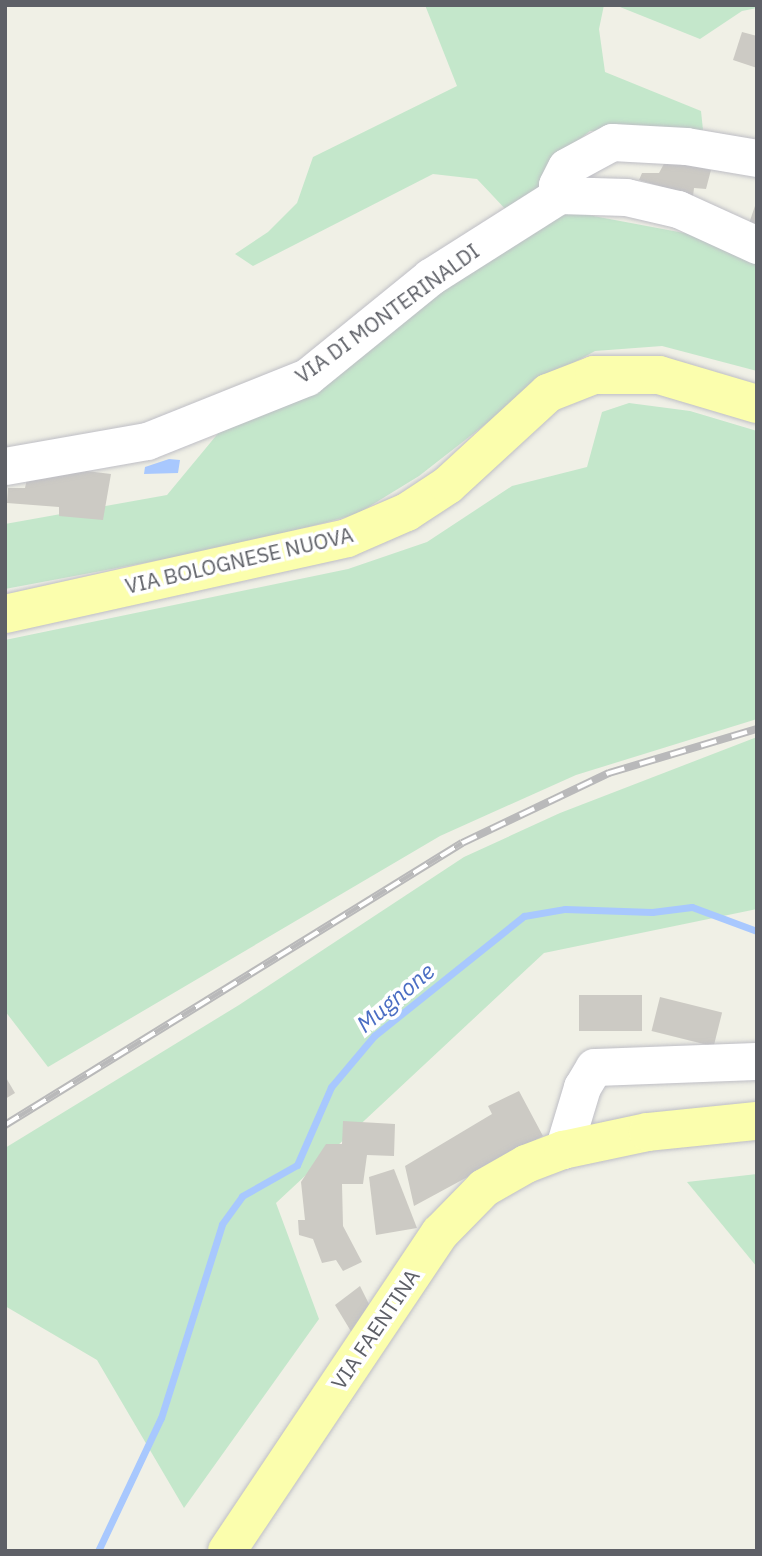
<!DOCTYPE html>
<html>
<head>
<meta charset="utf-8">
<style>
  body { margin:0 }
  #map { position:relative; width:762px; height:1556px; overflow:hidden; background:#f0f0e6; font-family:"IBM Plex Sans",sans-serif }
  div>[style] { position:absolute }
  .green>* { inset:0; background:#c4e7cb }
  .water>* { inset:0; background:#a8c8fe }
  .stream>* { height:7px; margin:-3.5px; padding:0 3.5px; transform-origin:3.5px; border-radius:3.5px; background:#a8c8fe }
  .building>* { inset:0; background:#cccac4; transform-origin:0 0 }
  .roads { filter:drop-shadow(0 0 2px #bebec5) drop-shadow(0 0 2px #bebec5) }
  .minor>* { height:37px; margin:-18.5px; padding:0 18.5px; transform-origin:18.5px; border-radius:18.5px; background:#fff }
  .major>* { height:38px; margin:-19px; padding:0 19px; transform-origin:19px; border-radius:19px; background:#fbfead }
  .rail>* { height:8px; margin-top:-4px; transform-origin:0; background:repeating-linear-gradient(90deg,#fff 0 16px,#b9b9ba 0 32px); box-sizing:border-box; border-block:2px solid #b9b9ba }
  span { translate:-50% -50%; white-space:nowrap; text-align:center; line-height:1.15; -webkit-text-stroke:7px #fff; paint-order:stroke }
  .street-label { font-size:21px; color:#5e6067 }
  .water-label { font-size:23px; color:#4a6dc3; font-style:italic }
  .frame { position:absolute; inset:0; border:7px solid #5e6067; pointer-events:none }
</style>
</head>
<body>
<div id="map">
  <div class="green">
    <i style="clip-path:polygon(425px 5px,604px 5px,599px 29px,605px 72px,701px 111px,703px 130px,590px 131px,551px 162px,537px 192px,510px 214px,477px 179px,433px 174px,253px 266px,235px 254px,268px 232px,297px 203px,313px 157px,457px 86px)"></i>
    <i style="clip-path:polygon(615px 5px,757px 5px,757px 8px,742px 11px,700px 39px)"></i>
    <i style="clip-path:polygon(572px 212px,711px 238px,757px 259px,757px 371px,662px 346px,595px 351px,542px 380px,419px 476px,357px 514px,245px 544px,5px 589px,5px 524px,167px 495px,225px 425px,543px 223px)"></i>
    <i style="clip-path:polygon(629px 403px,690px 411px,757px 431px,757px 719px,576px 775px,440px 836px,48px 1067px,5px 1011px,5px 640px,348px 569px,427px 542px,512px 486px,587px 467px,602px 412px)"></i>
    <i style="clip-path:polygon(757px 737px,757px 909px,544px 953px,276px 1203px,319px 1319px,184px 1508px,97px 1360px,5px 1306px,5px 1148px,239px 1005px,464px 857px,560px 813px)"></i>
    <i style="clip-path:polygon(757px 1174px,757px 1267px,687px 1182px)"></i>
  </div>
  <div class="water">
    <i style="clip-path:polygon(169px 459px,180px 460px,178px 473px,144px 474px,145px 467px)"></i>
  </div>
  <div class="stream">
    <i style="left:98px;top:1551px;width:147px;rotate:-64.7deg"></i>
    <i style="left:161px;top:1418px;width:203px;rotate:-72.5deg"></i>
    <i style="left:222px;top:1224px;width:34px;rotate:-54deg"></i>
    <i style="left:242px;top:1196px;width:63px;rotate:-29.4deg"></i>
    <i style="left:297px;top:1165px;width:85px;rotate:-66.4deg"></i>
    <i style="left:331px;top:1087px;width:67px;rotate:-49.9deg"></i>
    <i style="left:374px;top:1036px;width:192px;rotate:-38.7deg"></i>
    <i style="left:524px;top:916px;width:42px;rotate:-9.7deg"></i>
    <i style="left:565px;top:909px;width:87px;rotate:2deg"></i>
    <i style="left:652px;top:912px;width:40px;rotate:-7.1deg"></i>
    <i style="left:692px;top:907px;width:69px;rotate:20.3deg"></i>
  </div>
  <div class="building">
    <i style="clip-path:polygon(742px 32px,757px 36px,757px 68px,733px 60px)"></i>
    <i style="clip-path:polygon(666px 160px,711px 170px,706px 189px,694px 188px,693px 196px,639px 180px,642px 173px,659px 173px)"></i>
    <i style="clip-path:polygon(756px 203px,757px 203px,757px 239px,745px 235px)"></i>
    <i style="clip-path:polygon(70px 469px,111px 474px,103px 520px,59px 516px,59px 507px,7px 503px,8px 488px,25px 488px,28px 474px)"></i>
    <i style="left:579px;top:995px;width:63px;height:36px"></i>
    <i style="left:660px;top:997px;width:64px;height:35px;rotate:14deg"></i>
    <i style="clip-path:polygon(5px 1076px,15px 1093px,5px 1099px)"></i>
    <i style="clip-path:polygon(519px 1091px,543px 1136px,414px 1206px,405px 1166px,492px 1114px,488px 1106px)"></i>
    <i style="clip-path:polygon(343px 1121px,395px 1124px,394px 1156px,367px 1155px,363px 1184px,342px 1184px,343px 1226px,362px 1262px,343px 1271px,336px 1260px,322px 1263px,313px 1239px,299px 1235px,298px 1220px,305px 1220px,301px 1182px,326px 1144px,342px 1144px)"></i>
    <i style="clip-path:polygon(394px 1169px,417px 1228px,376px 1235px,369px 1177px)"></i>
    <i style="clip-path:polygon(360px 1286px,371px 1308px,355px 1338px,335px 1305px)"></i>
  </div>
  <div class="roads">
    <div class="minor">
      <i style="left:757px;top:158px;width:72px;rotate:-170.4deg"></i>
      <i style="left:686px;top:146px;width:74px;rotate:-176.9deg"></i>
      <i style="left:612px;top:142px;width:52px;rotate:151.5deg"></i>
      <i style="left:566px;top:167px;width:20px;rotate:117deg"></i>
      <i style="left:557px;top:185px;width:10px;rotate:79deg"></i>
      <i style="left:559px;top:195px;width:67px;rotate:1.7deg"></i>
      <i style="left:626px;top:197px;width:53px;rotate:13deg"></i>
      <i style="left:678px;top:209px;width:87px;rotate:24.5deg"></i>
      <i style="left:5px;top:466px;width:144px;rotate:-10deg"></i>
      <i style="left:147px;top:441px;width:172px;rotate:-21.8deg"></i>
      <i style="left:307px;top:377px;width:159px;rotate:-39.1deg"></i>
      <i style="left:430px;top:277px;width:153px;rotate:-32.4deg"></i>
      <i style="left:563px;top:1150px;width:66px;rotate:-73.2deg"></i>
      <i style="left:582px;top:1087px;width:23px;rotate:-59deg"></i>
      <i style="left:594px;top:1067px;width:163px;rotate:-2.1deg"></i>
    </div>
    <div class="major">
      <i style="left:5px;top:614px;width:350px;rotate:-12.5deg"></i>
      <i style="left:347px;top:538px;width:65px;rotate:-23.4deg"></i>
      <i style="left:407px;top:512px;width:49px;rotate:-33.4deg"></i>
      <i style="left:448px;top:485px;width:136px;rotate:-42.6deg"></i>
      <i style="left:548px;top:393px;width:49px;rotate:-21.4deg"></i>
      <i style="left:594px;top:375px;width:65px"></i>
      <i style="left:659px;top:375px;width:102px;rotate:16.5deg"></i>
      <i style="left:227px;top:1551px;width:383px;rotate:-56.2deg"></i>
      <i style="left:440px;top:1233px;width:63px;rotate:-45.6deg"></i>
      <i style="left:484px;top:1188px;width:48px;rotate:-29.7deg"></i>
      <i style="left:526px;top:1164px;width:40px;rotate:-21deg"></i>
      <i style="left:563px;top:1150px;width:87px;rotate:-12deg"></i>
      <i style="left:648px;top:1132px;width:110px;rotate:-5.8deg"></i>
    </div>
  </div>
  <div class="rail">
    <i style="left:5px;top:1125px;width:537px;rotate:-31.68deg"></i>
    <i style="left:462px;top:843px;width:163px;rotate:-25.5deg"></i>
    <i style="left:609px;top:773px;width:154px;rotate:-16.6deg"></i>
  </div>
  <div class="street-label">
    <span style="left:387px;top:313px;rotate:-36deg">VIA DI MONTERINALDI</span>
    <span style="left:239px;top:560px;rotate:-13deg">VIA BOLOGNESE NUOVA</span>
    <span style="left:375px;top:1329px;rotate:-56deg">VIA FAENTINA</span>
  </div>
  <div class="water-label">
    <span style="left:395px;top:997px;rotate:-40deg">Mugnone</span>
  </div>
  <div class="frame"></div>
</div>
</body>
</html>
